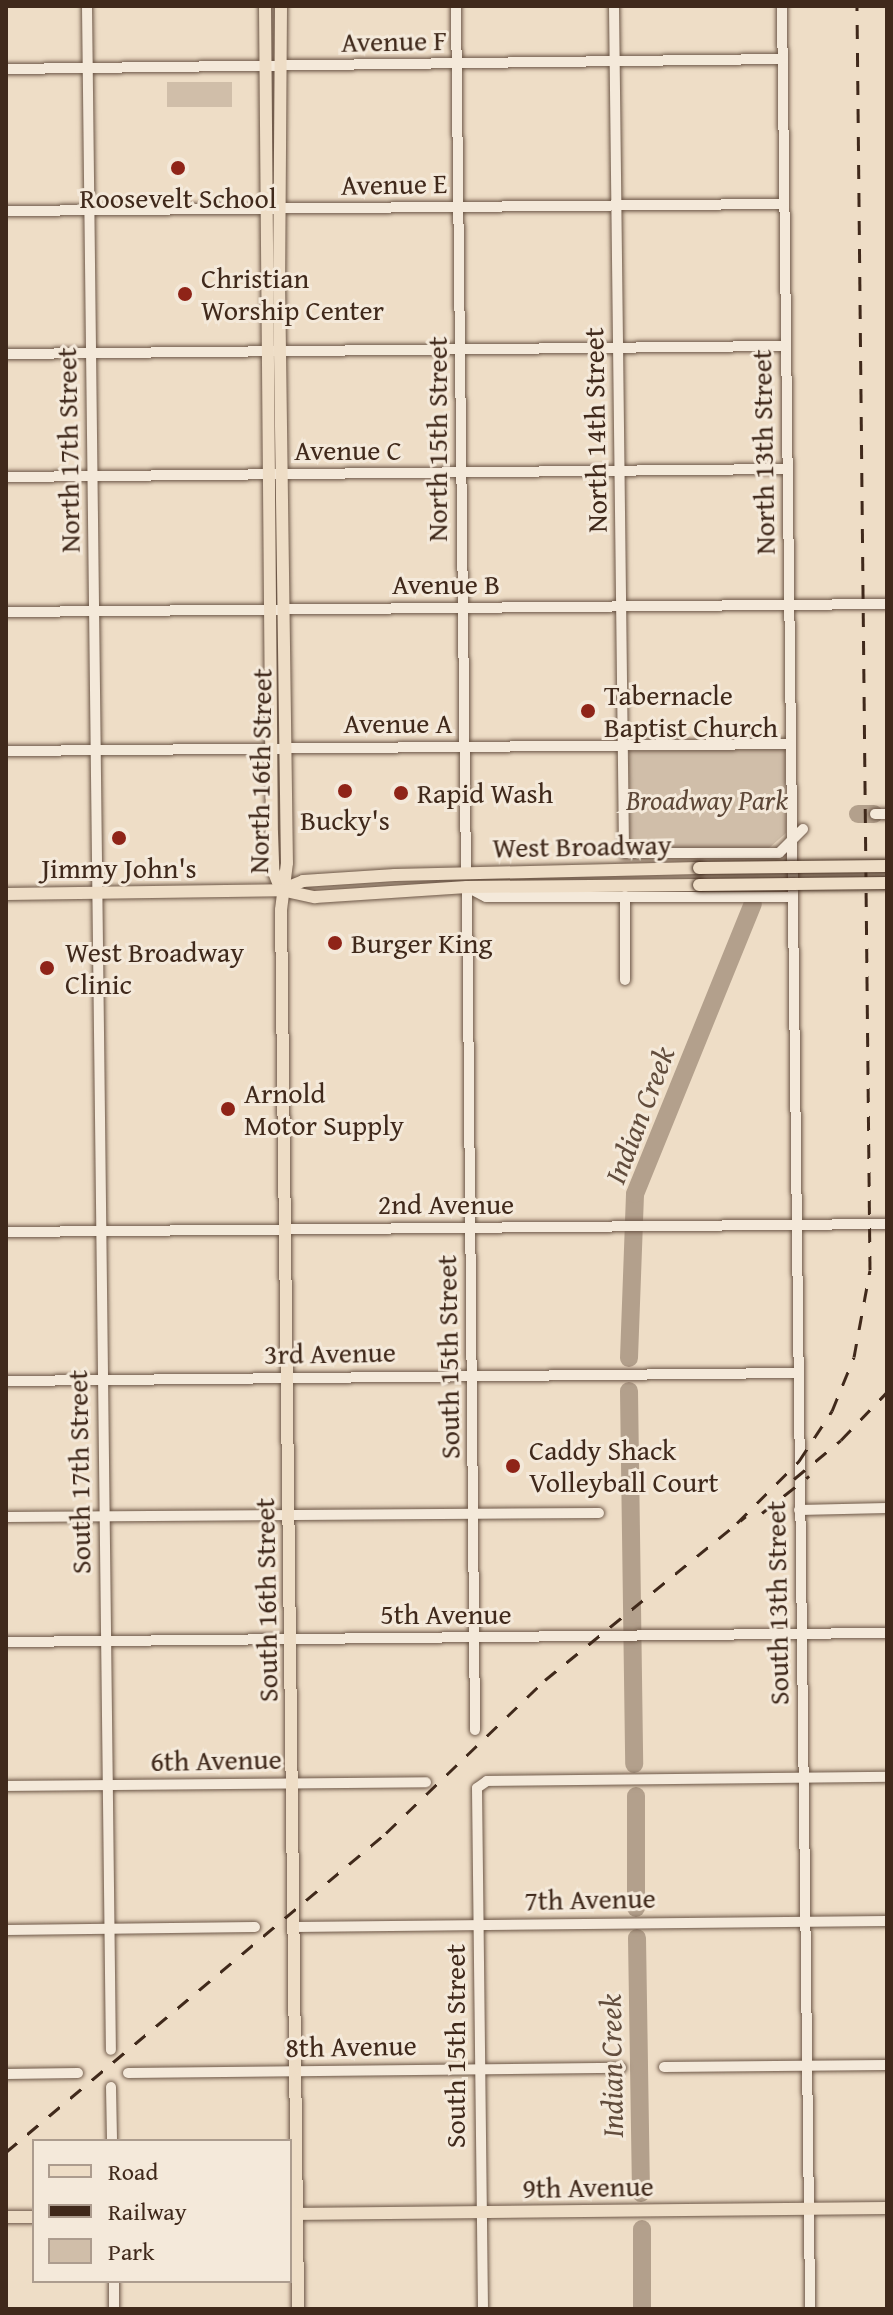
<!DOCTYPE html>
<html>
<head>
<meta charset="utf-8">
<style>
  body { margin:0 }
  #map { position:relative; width:893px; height:2315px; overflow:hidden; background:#eeddc6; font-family:"Gentium Book Plus",serif }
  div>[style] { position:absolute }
  .green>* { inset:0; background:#d0bea9; transform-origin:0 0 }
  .river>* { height:18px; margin:-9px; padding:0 9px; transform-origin:9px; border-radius:9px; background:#b3a08c }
  .roads { filter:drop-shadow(0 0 2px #6c5646) drop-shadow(0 0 2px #6c5646) }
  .minor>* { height:10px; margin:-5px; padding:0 5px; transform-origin:5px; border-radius:5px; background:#f4e9da }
  .major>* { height:12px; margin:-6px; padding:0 6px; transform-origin:6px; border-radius:6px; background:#eeddc6 }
  .rail>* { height:3px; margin-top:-1.5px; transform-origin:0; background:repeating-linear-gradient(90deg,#40291b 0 14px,transparent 0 28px) }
  .bridges { filter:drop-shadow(0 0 2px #40291b) drop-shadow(0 0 2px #40291b) }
  .major-bridge>* { height:12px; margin:-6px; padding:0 6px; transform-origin:6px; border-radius:6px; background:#eeddc6 }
  .dots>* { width:22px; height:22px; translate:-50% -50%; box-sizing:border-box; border:4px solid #f4e9da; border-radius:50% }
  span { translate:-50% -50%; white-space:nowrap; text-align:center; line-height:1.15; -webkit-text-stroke:6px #f4e9da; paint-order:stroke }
  .street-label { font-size:28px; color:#40291b }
  .poi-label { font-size:28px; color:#40291b }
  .left { translate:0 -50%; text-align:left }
  .park-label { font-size:28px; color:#5d4737; font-style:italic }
  .water-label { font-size:30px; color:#624d3d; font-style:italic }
  .frame { position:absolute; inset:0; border:8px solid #40291b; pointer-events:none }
  .legend { position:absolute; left:32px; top:2139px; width:260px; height:144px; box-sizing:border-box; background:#f4e9da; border:2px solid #ac9c8e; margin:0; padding:10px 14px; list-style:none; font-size:24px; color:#40291b }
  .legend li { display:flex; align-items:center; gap:16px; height:40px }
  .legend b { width:40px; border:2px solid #ac9c8e }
</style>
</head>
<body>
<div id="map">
  <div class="green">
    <i style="left:232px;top:82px;width:25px;height:65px;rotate:90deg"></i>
    <i style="clip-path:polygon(785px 749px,786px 833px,769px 848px,630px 850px,629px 751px)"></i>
  </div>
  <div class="river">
    <i style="left:858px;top:814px;width:16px"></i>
    <i style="left:629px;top:1358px;width:164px;rotate:-87.9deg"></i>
    <i style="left:635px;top:1194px;width:313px;rotate:-67.9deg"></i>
    <i style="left:629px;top:1391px;width:373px;rotate:89.2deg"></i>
    <i style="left:636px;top:1796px;width:112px;rotate:90deg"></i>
    <i style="left:637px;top:1938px;width:255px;rotate:89.1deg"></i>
    <i style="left:642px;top:2309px;width:80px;rotate:-90deg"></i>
  </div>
  <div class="roads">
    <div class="minor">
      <i style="left:87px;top:6px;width:2044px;rotate:89.33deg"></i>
      <i style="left:456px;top:6px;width:866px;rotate:89.34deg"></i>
      <i style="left:614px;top:6px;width:847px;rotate:89.32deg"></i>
      <i style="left:624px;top:853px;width:155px"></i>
      <i style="left:779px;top:853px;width:34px;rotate:-45deg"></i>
      <i style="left:782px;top:6px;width:2303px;rotate:89.3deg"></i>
      <i style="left:6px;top:69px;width:777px;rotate:-0.74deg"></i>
      <i style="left:6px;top:211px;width:777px;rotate:-0.52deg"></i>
      <i style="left:6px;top:354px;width:780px;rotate:-0.59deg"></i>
      <i style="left:6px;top:477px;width:781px;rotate:-0.59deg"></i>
      <i style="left:6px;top:612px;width:881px;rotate:-0.52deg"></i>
      <i style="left:6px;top:751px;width:784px;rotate:-0.51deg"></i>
      <i style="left:875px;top:814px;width:12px"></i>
      <i style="left:625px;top:896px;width:84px;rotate:90deg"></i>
      <i style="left:6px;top:1232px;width:881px;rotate:-0.52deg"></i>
      <i style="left:6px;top:1381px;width:792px;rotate:-0.58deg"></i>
      <i style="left:799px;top:1510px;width:88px;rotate:-1.3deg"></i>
      <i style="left:6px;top:1517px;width:593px;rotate:-0.39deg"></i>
      <i style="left:6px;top:1642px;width:881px;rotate:-0.59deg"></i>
      <i style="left:475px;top:1730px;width:843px;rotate:-90.54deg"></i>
      <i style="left:467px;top:887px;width:21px;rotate:28deg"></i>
      <i style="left:486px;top:897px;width:307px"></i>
      <i style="left:6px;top:1786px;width:420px;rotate:-0.5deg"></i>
      <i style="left:294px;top:1927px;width:593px;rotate:-0.58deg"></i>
      <i style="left:6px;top:1930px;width:249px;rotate:-0.7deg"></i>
      <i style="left:664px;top:2067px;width:223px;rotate:-0.5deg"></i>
      <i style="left:128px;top:2073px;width:493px;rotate:-0.6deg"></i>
      <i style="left:6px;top:2074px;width:72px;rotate:-0.8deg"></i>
      <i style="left:111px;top:2087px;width:54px;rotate:88.9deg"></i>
      <i style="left:114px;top:2281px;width:28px;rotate:90deg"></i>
      <i style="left:483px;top:2309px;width:521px;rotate:-90.66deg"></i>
      <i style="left:477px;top:1788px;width:12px;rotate:-35deg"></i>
      <i style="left:487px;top:1781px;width:400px;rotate:-0.6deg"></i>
    </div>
    <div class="major">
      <i style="left:265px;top:6px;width:827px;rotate:89.52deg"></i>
      <i style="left:272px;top:833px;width:37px;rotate:88deg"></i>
      <i style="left:273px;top:870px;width:22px;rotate:68deg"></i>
      <i style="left:281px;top:6px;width:273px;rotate:90.4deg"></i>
      <i style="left:279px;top:279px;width:584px;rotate:89.22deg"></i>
      <i style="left:287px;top:863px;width:47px;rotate:97.3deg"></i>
      <i style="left:281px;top:910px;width:1399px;rotate:89.3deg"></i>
      <i style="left:281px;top:890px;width:24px;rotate:-22deg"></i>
      <i style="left:303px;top:881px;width:92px;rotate:-3.7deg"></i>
      <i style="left:395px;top:875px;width:304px;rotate:-1.3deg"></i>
      <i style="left:6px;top:894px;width:275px;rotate:-0.8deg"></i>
      <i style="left:281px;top:890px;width:35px;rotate:12deg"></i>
      <i style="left:315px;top:897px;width:152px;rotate:-3.8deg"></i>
      <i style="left:467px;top:887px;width:232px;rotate:-0.5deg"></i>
      <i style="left:290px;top:2214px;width:597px;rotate:-0.58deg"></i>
      <i style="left:6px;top:2217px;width:28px"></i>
    </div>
  </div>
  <div class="rail">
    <i style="left:794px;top:1479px;width:61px;rotate:-39.7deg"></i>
    <i style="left:841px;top:1440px;width:66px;rotate:-46.2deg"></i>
    <i style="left:762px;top:1513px;width:60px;rotate:-38.2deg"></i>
    <i style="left:737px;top:1523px;width:88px;rotate:-45deg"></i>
    <i style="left:799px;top:1461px;width:60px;rotate:-56.6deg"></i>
    <i style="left:832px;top:1411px;width:58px;rotate:-67.8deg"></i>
    <i style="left:854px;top:1357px;width:88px;rotate:-79.6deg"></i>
    <i style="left:870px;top:1270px;width:1264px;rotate:-90.59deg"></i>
    <i style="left:6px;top:2152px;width:496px;rotate:-40deg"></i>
    <i style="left:386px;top:1833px;width:221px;rotate:-43.9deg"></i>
    <i style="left:545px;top:1680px;width:259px;rotate:-39.2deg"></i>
  </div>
  <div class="bridges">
    <div class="major-bridge">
      <i style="left:699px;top:868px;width:188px;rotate:-0.6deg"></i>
      <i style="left:699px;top:885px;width:188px;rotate:-0.6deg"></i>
    </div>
  </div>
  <div class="dots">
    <i style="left:178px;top:168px;background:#8f2418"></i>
    <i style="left:185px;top:294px;background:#8f2418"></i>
    <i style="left:588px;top:711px;background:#8f2418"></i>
    <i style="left:345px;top:791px;background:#8f2418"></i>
    <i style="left:401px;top:793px;background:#8f2418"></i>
    <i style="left:119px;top:838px;background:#8f2418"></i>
    <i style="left:335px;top:943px;background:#8f2418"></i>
    <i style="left:47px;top:968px;background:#8f2418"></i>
    <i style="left:228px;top:1109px;background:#8f2418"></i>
    <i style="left:513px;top:1466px;background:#8f2418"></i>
  </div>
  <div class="street-label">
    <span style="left:394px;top:41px;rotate:-1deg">Avenue F</span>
    <span style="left:394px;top:184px;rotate:-1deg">Avenue E</span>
    <span style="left:595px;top:430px;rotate:-91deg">North 14th Street</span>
    <span style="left:437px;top:439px;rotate:-90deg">North 15th Street</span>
    <span style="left:68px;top:450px;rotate:-91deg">North 17th Street</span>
    <span style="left:348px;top:450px">Avenue C</span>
    <span style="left:763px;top:452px;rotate:-91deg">North 13th Street</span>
    <span style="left:446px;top:584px">Avenue B</span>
    <span style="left:398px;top:723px">Avenue A</span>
    <span style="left:260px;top:771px;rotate:-89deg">North 16th Street</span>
    <span style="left:582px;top:846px;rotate:-1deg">West Broadway</span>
    <span style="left:446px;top:1204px">2nd Avenue</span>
    <span style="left:330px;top:1353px;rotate:-1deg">3rd Avenue</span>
    <span style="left:448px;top:1357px;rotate:-91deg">South 15th Street</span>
    <span style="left:79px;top:1472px;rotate:-91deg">South 17th Street</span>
    <span style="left:266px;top:1600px;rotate:-91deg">South 16th Street</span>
    <span style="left:777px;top:1603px;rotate:-91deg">South 13th Street</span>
    <span style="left:446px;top:1614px">5th Avenue</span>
    <span style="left:216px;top:1760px;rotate:-1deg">6th Avenue</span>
    <span style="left:590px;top:1899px;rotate:-1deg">7th Avenue</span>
    <span style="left:351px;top:2046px;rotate:-1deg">8th Avenue</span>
    <span style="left:455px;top:2046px;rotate:-90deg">South 15th Street</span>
    <span style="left:588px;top:2187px;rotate:-1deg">9th Avenue</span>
  </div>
  <div class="poi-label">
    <span style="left:178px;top:198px">Roosevelt School</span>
    <span class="left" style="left:201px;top:294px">Christian<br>Worship Center</span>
    <span class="left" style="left:604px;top:711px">Tabernacle<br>Baptist Church</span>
    <span class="left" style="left:417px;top:793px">Rapid Wash</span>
    <span style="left:345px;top:820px">Bucky's</span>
    <span style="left:119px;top:868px">Jimmy John's</span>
    <span class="left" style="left:351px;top:943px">Burger King</span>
    <span class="left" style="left:65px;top:968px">West Broadway<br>Clinic</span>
    <span class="left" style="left:244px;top:1109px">Arnold<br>Motor Supply</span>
    <span class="left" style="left:529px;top:1466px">Caddy Shack<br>Volleyball Court</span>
  </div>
  <div class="park-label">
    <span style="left:707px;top:800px">Broadway Park</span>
  </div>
  <div class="water-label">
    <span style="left:639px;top:1115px;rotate:-69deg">Indian Creek</span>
    <span style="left:611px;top:2066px;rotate:-91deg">Indian Creek</span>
  </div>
  <div class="frame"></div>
  <ul class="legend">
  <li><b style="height:10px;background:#eeddc6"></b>Road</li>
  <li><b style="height:10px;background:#40291b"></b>Railway</li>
  <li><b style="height:22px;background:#d0bea9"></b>Park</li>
  </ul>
</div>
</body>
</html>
